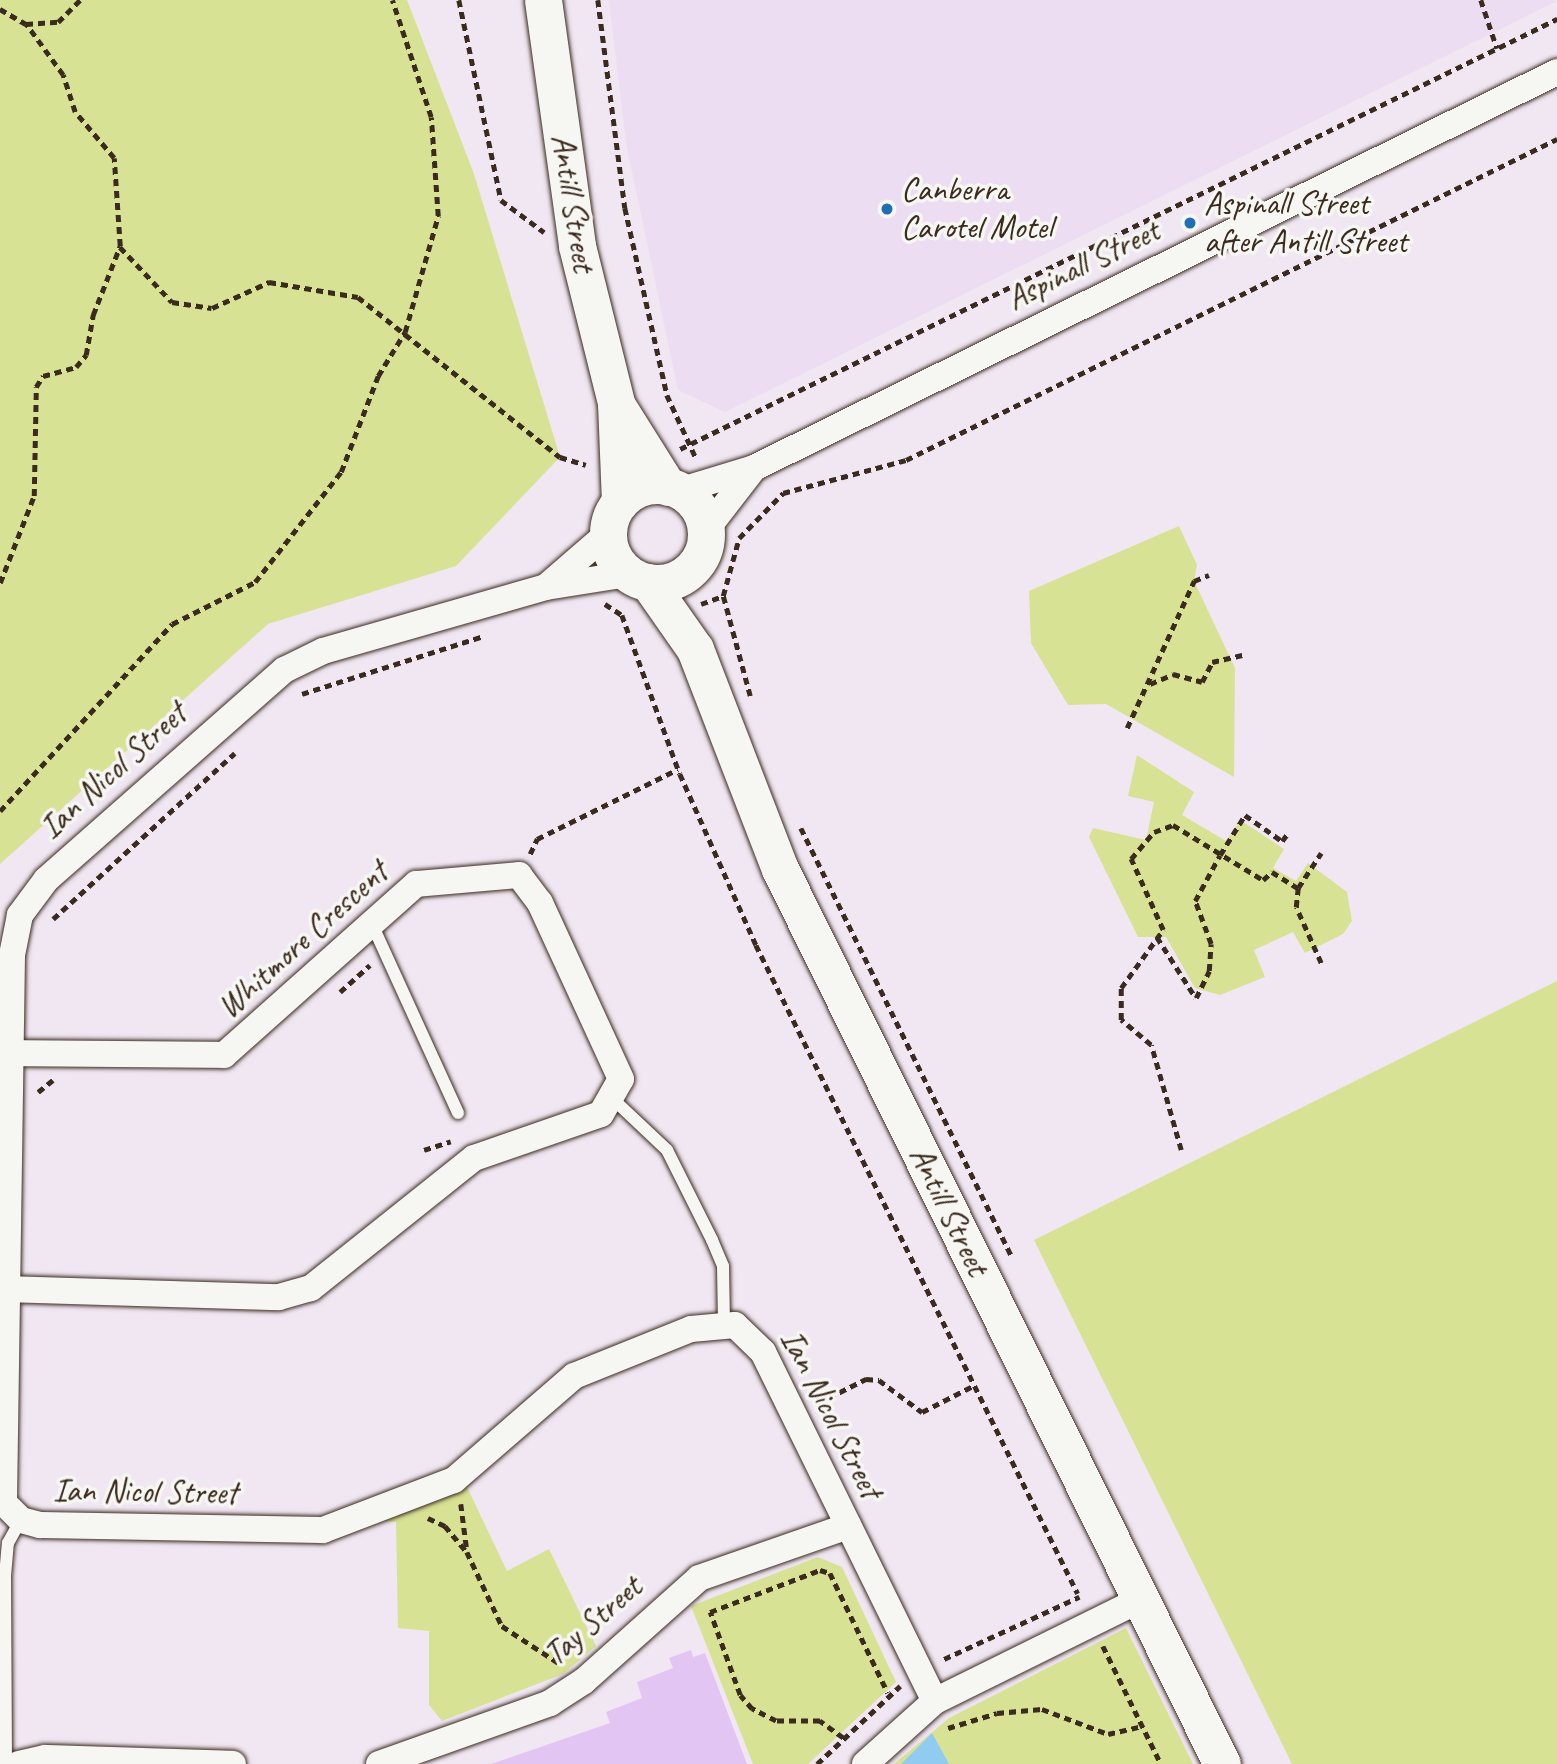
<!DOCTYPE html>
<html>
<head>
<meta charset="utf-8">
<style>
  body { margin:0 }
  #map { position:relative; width:1557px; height:1764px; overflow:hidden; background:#f0e7f2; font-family:Caveat,sans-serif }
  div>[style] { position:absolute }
  .built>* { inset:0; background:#ecddf2 }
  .green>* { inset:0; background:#d7e295 }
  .water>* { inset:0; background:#91cbf0 }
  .building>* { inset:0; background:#e2c5f3 }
  .path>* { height:4.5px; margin-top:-2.25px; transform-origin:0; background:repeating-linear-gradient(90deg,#3b2a1e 0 7px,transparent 0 12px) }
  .roads { filter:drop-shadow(0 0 2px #3b2a1e) drop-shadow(0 0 2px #3b2a1e) }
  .lane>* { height:12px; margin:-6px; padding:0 6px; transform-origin:6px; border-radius:6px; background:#f6f6f2 }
  .street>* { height:26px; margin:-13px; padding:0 13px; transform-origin:13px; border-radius:13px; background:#f6f6f2 }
  .secondary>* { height:37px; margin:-18.5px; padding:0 18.5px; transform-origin:18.5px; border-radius:18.5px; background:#f6f6f2 }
  .secondary>.ring { margin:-18.5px; padding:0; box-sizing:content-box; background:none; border:37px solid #f6f6f2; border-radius:50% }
  .dots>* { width:19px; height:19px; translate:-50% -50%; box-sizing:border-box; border:4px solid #f6f6f2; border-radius:50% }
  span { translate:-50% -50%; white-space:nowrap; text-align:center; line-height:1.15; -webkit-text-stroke:7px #f6f6f2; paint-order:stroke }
  .poi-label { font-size:33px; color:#3b2a1e }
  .left { translate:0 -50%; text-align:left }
  .street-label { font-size:33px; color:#3b2a1e }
</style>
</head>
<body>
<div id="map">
  <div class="built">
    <i style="clip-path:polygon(609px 0,1557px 0,1557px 1px,725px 412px,678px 390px,626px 143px)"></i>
  </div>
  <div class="green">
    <i style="clip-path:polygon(0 0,407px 0,474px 174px,560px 457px,456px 566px,268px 624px,0 864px)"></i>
    <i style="clip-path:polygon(1179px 526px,1197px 565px,1194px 581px,1235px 668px,1234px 777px,1106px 704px,1068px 705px,1031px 643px,1029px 591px)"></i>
    <i style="clip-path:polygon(1137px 755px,1194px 792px,1182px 815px,1226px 841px,1240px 820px,1284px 849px,1273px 868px,1296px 881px,1308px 863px,1347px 892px,1352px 921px,1343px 934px,1305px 953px,1293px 932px,1254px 950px,1265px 977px,1220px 995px,1195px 988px,1166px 937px,1138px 937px,1089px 837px,1093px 828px,1146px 840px,1154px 802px,1128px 796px)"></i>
    <i style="clip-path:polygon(1557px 981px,1557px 1764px,1292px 1764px,1034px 1240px)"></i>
    <i style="clip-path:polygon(466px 1485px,507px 1571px,549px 1549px,596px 1646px,563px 1674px,442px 1721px,429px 1705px,429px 1631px,398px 1628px,396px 1522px,378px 1521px)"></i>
    <i style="clip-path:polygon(818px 1557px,842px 1567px,896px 1682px,808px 1764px,753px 1764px,691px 1606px)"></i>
    <i style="clip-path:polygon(1126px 1628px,1193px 1764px,894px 1764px,949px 1718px)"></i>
  </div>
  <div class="water">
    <i style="clip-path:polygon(932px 1733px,949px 1764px,901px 1764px)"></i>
  </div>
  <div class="building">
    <i style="clip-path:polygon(691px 1650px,693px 1657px,705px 1653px,747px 1764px,491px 1764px,610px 1723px,606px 1712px,642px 1698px,637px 1682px,673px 1668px,669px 1658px)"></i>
  </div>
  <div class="path">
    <i style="left:459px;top:0;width:204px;rotate:78.1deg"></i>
    <i style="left:501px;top:200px;width:54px;rotate:36.7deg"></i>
    <i style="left:598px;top:0;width:210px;rotate:82.6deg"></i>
    <i style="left:625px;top:208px;width:192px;rotate:77.3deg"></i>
    <i style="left:667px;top:395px;width:69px;rotate:65.3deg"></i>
    <i style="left:1481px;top:0;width:51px;rotate:71.6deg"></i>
    <i style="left:0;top:9px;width:30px;rotate:30deg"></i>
    <i style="left:26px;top:24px;width:32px;rotate:-4deg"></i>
    <i style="left:58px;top:22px;width:31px;rotate:-45deg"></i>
    <i style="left:120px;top:247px;width:76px;rotate:46.6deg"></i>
    <i style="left:172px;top:302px;width:40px;rotate:8.5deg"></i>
    <i style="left:212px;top:308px;width:63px;rotate:-24.5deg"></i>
    <i style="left:269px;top:282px;width:90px;rotate:9.6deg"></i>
    <i style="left:358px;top:297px;width:258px;rotate:38.4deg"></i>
    <i style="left:560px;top:457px;width:27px;rotate:17deg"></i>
    <i style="left:680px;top:449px;width:977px;rotate:-26.12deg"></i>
    <i style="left:0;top:583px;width:93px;rotate:-68.7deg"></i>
    <i style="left:34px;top:496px;width:109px;rotate:-88.9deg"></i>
    <i style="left:36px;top:387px;width:13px;rotate:-58deg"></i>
    <i style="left:43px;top:376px;width:34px;rotate:-15deg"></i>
    <i style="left:76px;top:367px;width:16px;rotate:-50deg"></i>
    <i style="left:86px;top:355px;width:41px;rotate:-80.1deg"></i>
    <i style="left:93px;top:315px;width:74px;rotate:-68.6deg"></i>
    <i style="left:120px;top:246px;width:88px;rotate:-93.9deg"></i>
    <i style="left:114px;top:158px;width:60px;rotate:-130.3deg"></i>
    <i style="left:75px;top:112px;width:39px;rotate:-108deg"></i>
    <i style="left:63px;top:75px;width:63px;rotate:-126deg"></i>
    <i style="left:605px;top:604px;width:20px;rotate:33deg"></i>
    <i style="left:622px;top:615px;width:169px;rotate:70deg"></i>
    <i style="left:680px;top:774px;width:187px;rotate:66deg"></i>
    <i style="left:756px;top:945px;width:724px;rotate:63.61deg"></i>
    <i style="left:701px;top:604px;width:23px;rotate:-20deg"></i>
    <i style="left:1150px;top:684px;width:25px;rotate:-23deg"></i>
    <i style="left:1173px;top:674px;width:30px;rotate:15deg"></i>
    <i style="left:1202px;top:682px;width:22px;rotate:-63deg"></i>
    <i style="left:1212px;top:662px;width:31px;rotate:-13deg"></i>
    <i style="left:302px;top:694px;width:191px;rotate:-17.7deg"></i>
    <i style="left:750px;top:696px;width:104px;rotate:-105.1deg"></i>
    <i style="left:723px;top:596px;width:60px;rotate:-74.6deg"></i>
    <i style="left:739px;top:538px;width:63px;rotate:-45.6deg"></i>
    <i style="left:783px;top:493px;width:127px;rotate:-15deg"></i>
    <i style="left:906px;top:460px;width:726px;rotate:-26.25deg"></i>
    <i style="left:1127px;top:728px;width:162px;rotate:-65.5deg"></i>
    <i style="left:1194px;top:581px;width:16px;rotate:-22deg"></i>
    <i style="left:0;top:811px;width:254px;rotate:-47.4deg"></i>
    <i style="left:172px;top:624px;width:93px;rotate:-26.8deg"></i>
    <i style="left:255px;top:582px;width:140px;rotate:-52deg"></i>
    <i style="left:341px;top:472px;width:103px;rotate:-68.9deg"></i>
    <i style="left:378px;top:376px;width:52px;rotate:-58.5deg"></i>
    <i style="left:405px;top:332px;width:121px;rotate:-74.1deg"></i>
    <i style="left:438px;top:216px;width:99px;rotate:-94deg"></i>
    <i style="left:431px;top:117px;width:123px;rotate:-108.4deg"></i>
    <i style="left:801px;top:828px;width:477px;rotate:63.8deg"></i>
    <i style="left:530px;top:854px;width:17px;rotate:-65deg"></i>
    <i style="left:537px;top:839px;width:157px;rotate:-26.4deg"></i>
    <i style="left:53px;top:919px;width:246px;rotate:-42.4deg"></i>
    <i style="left:1157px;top:937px;width:72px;rotate:57.4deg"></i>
    <i style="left:1196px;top:998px;width:30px;rotate:-64deg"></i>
    <i style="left:1209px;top:971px;width:27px;rotate:-86deg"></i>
    <i style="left:1211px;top:944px;width:46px;rotate:-110.4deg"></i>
    <i style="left:1195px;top:901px;width:52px;rotate:-61.5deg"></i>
    <i style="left:1220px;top:855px;width:47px;rotate:-58deg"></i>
    <i style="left:1245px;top:815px;width:45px;rotate:35.1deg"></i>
    <i style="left:1282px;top:841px;width:10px;rotate:-53deg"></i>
    <i style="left:1321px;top:963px;width:61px;rotate:-114.1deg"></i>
    <i style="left:1296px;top:907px;width:19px;rotate:-84deg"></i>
    <i style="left:1298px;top:888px;width:42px;rotate:-56.7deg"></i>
    <i style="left:340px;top:992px;width:40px;rotate:-42deg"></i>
    <i style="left:38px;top:1092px;width:19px;rotate:-39deg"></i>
    <i style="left:424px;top:1150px;width:28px;rotate:-18deg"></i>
    <i style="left:1181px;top:1150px;width:109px;rotate:-105.9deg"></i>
    <i style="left:1151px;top:1045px;width:39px;rotate:-140deg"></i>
    <i style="left:1121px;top:1020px;width:32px;rotate:-90deg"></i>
    <i style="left:1121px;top:988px;width:72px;rotate:-54.1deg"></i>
    <i style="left:1163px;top:930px;width:78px;rotate:-114.3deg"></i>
    <i style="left:1131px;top:859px;width:35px;rotate:-50deg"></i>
    <i style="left:1154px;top:832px;width:20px;rotate:-20deg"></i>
    <i style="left:1173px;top:825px;width:105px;rotate:31.4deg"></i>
    <i style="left:1263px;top:880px;width:12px;rotate:-42deg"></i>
    <i style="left:1272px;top:872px;width:31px;rotate:32deg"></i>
    <i style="left:818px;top:1403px;width:54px;rotate:-26.6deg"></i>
    <i style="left:866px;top:1379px;width:13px;rotate:4deg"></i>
    <i style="left:879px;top:1380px;width:54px;rotate:36.7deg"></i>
    <i style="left:922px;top:1412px;width:57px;rotate:-27deg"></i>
    <i style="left:461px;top:1504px;width:47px;rotate:82.7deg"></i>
    <i style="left:428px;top:1518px;width:19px;rotate:25deg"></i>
    <i style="left:445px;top:1526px;width:34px;rotate:50deg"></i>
    <i style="left:467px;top:1552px;width:82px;rotate:64.7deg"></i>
    <i style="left:502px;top:1626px;width:69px;rotate:33.2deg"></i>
    <i style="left:1103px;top:1646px;width:131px;rotate:63.8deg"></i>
    <i style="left:944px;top:1659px;width:149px;rotate:-24.7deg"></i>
    <i style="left:948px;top:1728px;width:51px;rotate:-17deg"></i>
    <i style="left:997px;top:1713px;width:45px;rotate:-5.1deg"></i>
    <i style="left:1042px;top:1709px;width:71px;rotate:20.7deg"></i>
    <i style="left:1108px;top:1734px;width:35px;rotate:-13deg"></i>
    <i style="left:843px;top:1738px;width:29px;rotate:-144deg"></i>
    <i style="left:820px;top:1721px;width:44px;rotate:180deg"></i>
    <i style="left:776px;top:1721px;width:27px;rotate:-153deg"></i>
    <i style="left:752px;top:1709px;width:18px;rotate:-131deg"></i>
    <i style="left:740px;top:1695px;width:88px;rotate:-109.9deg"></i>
    <i style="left:710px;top:1612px;width:118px;rotate:-20.9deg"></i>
    <i style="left:820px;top:1570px;width:10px;rotate:17deg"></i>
    <i style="left:830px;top:1573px;width:133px;rotate:64.2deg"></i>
    <i style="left:817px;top:1764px;width:114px;rotate:-43.2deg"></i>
  </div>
  <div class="roads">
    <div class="lane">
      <i style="left:371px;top:922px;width:210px;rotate:65.5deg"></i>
      <i style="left:614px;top:1100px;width:73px;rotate:43.3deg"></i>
      <i style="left:667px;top:1150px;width:101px;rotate:63.4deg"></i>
      <i style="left:712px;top:1240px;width:28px;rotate:67deg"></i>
      <i style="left:723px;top:1266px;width:57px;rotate:89deg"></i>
      <i style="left:6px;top:1764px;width:188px;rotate:-90.3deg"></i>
      <i style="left:5px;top:1576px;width:33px;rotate:-85deg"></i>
      <i style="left:8px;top:1543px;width:26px;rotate:-61deg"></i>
    </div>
    <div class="street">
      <i style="left:679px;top:491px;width:78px;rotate:-17deg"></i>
      <i style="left:754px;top:468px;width:895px;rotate:-26.25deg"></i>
      <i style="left:706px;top:530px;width:78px;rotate:-52.3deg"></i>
      <i style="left:628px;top:574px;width:83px;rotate:171deg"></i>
      <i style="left:546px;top:587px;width:232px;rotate:164deg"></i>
      <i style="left:323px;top:651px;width:43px;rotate:154deg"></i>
      <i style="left:284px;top:670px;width:317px;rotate:138.6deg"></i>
      <i style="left:46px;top:880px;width:44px;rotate:126.6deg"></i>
      <i style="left:20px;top:915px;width:41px;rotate:101.3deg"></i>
      <i style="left:12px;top:955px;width:548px;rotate:90.84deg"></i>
      <i style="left:4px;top:1503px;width:24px;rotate:45deg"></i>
      <i style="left:21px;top:1520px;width:20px;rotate:15deg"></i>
      <i style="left:40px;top:1525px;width:283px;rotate:1deg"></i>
      <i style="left:323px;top:1530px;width:140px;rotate:-20.9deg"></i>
      <i style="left:454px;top:1480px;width:159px;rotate:-40.9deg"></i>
      <i style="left:574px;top:1376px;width:126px;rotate:-21.9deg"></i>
      <i style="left:691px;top:1329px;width:44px;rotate:-5.2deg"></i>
      <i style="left:735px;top:1325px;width:39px;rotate:44deg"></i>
      <i style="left:763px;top:1352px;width:389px;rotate:63.8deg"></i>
      <i style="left:547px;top:586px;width:79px;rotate:-40.9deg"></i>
      <i style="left:4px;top:1289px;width:275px;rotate:1.7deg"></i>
      <i style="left:279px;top:1297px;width:33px;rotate:-16deg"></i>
      <i style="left:311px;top:1288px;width:208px;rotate:-38.6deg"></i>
      <i style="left:474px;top:1158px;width:134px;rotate:-19.1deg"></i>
      <i style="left:601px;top:1114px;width:40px;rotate:-60.3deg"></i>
      <i style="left:621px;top:1079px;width:194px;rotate:-114.7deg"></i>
      <i style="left:540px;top:903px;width:35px;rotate:-127deg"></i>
      <i style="left:519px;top:875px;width:103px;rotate:175deg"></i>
      <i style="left:416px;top:884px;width:257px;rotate:138.3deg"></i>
      <i style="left:224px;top:1055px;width:214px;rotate:-179.5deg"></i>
      <i style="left:19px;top:1764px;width:27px;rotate:-13deg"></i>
      <i style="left:45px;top:1758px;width:188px;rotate:1.8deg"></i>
      <i style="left:379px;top:1764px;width:182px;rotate:-19.6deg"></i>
      <i style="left:550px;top:1703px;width:40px;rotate:-32.9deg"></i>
      <i style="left:584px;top:1681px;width:154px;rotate:-41.8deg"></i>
      <i style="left:699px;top:1578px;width:158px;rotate:-19.2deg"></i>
      <i style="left:865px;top:1764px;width:94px;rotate:-42deg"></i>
      <i style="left:935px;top:1701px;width:230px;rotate:-26.3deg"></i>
    </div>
    <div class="secondary">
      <i style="left:543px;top:0;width:248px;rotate:82.1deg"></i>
      <i style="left:577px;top:246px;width:162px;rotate:76deg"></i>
      <i style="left:616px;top:403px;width:99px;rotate:87.7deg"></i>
      <i style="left:616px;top:404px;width:98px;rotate:57.9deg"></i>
      <i class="ring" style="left:608px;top:485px;width:61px;height:61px"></i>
      <i style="left:648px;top:582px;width:82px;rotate:55deg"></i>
      <i style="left:695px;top:649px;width:236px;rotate:68.9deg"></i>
      <i style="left:780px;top:869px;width:998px;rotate:63.72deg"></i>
    </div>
  </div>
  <div class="dots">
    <i style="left:887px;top:209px;background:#1f6fb2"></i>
    <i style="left:1190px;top:223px;background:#1f6fb2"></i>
  </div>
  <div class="poi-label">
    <span class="left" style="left:901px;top:209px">Canberra<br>Carotel Motel</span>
    <span class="left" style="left:1204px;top:223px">Aspinall Street<br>after Antill Street</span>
  </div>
  <div class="street-label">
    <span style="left:573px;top:203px;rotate:81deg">Antill Street</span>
    <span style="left:1083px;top:265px;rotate:-26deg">Aspinall Street</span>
    <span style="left:113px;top:771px;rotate:-42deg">Ian Nicol Street</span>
    <span style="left:303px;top:940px;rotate:-42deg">Whitmore Crescent</span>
    <span style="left:949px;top:1211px;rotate:64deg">Antill Street</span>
    <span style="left:831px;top:1414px;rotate:63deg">Ian Nicol Street</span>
    <span style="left:145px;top:1492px;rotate:1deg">Ian Nicol Street</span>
    <span style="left:593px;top:1621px;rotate:-41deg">Tay Street</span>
  </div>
</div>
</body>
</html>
